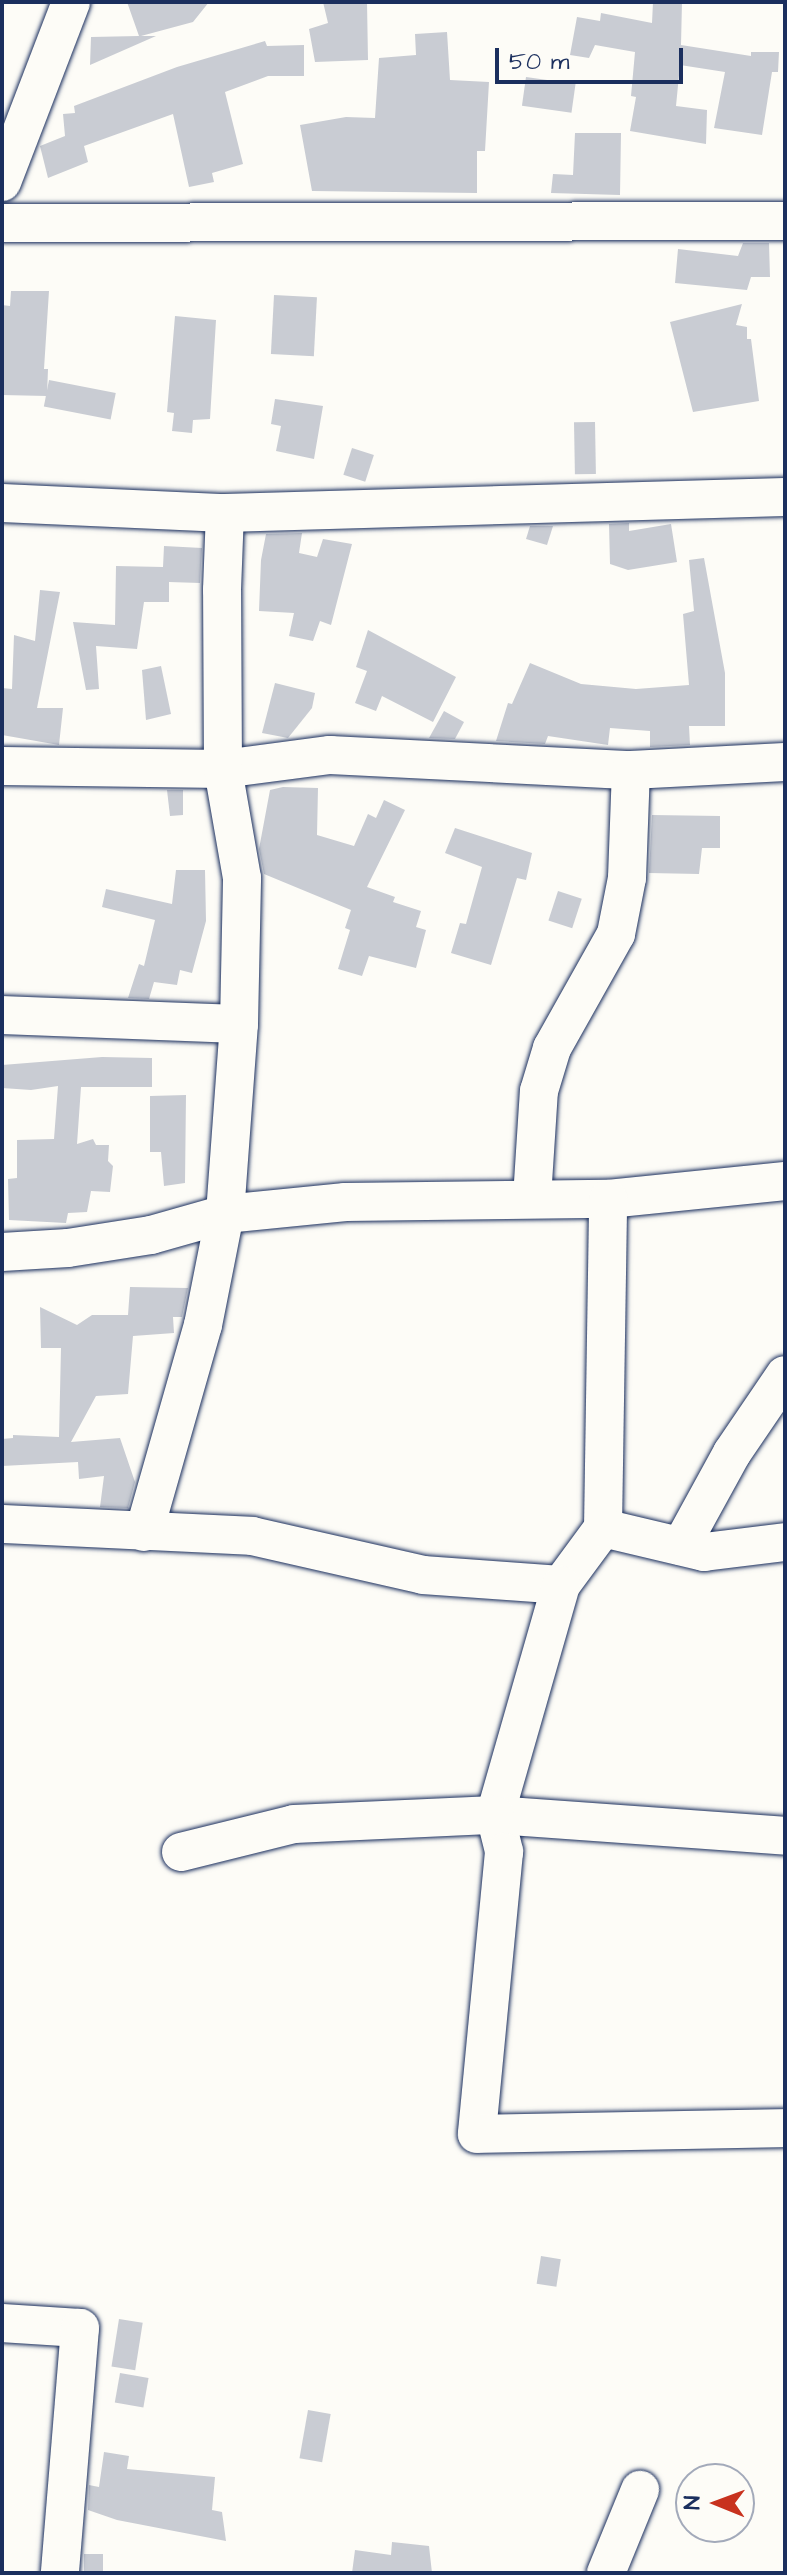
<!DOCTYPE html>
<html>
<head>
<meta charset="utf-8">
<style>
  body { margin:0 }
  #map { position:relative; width:787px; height:2575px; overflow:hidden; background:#fdfcf7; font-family:"Architects Daughter",sans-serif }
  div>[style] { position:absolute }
  .building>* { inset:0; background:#c9ccd3; transform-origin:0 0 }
  .roads { filter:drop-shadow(0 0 2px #1b2f5e) drop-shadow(0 0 2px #1b2f5e) }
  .minor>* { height:38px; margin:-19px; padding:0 19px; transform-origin:19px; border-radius:19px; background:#fdfcf7 }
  span { translate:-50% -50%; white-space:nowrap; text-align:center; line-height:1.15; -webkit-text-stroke:8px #fdfcf7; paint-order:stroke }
  .frame { position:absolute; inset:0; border:4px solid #1b2f5e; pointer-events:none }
  .north { position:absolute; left:675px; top:2463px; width:80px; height:80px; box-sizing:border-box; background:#fdfcf7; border:2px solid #a3aaba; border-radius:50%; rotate:271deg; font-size:22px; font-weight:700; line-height:32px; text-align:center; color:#1b2f5e }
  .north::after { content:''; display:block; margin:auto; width:28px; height:36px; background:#c8321e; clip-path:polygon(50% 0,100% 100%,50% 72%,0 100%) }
  .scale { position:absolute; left:495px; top:48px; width:188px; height:36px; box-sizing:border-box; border:4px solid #1b2f5e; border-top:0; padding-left:10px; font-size:24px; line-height:28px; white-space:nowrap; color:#1b2f5e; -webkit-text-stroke:6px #fdfcf7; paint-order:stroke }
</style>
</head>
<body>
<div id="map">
  <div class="building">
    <i style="clip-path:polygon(127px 2px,209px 2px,193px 22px,141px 36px,156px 36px,90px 65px,91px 37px,139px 36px)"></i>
    <i style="clip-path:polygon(323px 2px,367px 2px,368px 60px,315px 62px,309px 29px,328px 23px)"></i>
    <i style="clip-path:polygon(653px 2px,682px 2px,681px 45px,751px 56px,751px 52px,779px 52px,778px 72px,772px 72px,762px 135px,714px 128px,725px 72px,680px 65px,676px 106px,707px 110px,706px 144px,630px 131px,636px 97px,631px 96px,635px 52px,595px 45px,589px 58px,570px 55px,577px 17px,600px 21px,601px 13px,652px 23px)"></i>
    <i style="clip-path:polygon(447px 32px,450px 80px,489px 82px,485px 151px,477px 151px,477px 193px,312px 191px,300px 125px,346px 117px,375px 118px,379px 58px,416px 55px,415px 34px)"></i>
    <i style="clip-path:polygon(265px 41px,267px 46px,304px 45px,304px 76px,268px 76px,225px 92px,243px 164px,212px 173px,214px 182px,189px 187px,173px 114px,84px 146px,88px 162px,48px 178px,40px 146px,65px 136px,63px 114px,75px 113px,74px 106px,177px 67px)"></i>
    <i style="left:526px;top:77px;width:50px;height:29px;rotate:8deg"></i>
    <i style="clip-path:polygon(575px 133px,621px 133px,620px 195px,551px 193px,553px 174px,573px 175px)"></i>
    <i style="clip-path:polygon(743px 243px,769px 243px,770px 277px,751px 277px,747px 290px,675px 283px,678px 249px,738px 256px)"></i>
    <i style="clip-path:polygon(11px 291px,49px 291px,44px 369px,48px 369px,47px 396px,2px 395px,2px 305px,10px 306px)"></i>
    <i style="left:274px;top:295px;width:43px;height:59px;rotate:3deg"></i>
    <i style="clip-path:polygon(742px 304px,736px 325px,747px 327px,747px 339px,751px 339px,759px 401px,693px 412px,670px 322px)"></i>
    <i style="clip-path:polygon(175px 316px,216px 320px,210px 419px,193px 420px,192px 433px,172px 431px,174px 413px,167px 412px)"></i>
    <i style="left:49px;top:380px;width:68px;height:27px;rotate:11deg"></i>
    <i style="clip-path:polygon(275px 399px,323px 406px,314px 459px,276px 451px,281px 426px,271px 424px)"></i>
    <i style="left:595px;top:422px;width:52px;height:21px;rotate:89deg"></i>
    <i style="left:352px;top:448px;width:23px;height:28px;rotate:18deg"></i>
    <i style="clip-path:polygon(629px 523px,629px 531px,671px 524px,677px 562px,628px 570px,610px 564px,609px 524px)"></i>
    <i style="clip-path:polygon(530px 526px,553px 526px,547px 545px,526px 539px)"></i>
    <i style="clip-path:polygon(302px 533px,299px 553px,317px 557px,323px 539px,352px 544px,331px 625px,320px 621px,313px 641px,289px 636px,294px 613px,259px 611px,261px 560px,266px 534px)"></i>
    <i style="clip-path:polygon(164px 546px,202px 548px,200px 583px,169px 582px,169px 602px,144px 602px,137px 649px,96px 646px,99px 689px,86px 690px,73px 622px,115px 625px,116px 566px,163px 567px)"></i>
    <i style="clip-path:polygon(704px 558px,725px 673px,725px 726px,689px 726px,690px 745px,650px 747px,650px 731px,610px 728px,608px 745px,548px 736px,545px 744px,496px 741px,508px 703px,512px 704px,530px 663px,581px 684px,636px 689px,689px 685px,683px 614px,694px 611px,689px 560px)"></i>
    <i style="clip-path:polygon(40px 590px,60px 592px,37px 708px,63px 708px,59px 745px,2px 735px,2px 688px,12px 689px,14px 635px,35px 641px)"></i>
    <i style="clip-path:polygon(368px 630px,456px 677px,433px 722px,382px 696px,376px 711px,355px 703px,367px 671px,356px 667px)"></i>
    <i style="clip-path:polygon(161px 666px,171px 714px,146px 720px,142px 670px)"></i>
    <i style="clip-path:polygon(275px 683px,315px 693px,312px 708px,288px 738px,262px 733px)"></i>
    <i style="clip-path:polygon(444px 711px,464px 722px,455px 739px,429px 738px)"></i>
    <i style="clip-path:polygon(283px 787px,318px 788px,317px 835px,354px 846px,368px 814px,376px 818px,384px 800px,405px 810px,367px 887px,395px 897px,393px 902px,421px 911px,416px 927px,426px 930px,416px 968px,369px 956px,362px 976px,338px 969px,350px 930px,345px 928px,351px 910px,264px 874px,259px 849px,270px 790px)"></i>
    <i style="clip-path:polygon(167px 790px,183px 790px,183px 815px,170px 816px)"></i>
    <i style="clip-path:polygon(652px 815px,720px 816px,720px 848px,702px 848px,699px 874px,649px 873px)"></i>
    <i style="clip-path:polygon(455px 828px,532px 853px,526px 880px,517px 878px,491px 965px,451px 953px,460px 923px,466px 924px,482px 867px,445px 853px)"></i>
    <i style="clip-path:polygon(176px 870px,205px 870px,206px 921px,192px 973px,180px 970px,177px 985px,154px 982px,149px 999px,128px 998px,139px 964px,144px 966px,155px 920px,102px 907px,106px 889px,172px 904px)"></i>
    <i style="left:558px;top:891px;width:25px;height:31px;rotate:18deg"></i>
    <i style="clip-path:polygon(102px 1057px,152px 1058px,152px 1087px,81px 1087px,77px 1144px,93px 1139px,96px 1145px,109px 1145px,108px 1161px,113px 1166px,110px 1192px,91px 1191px,87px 1212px,68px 1213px,66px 1223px,9px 1220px,8px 1179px,17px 1178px,17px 1140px,54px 1139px,58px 1086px,31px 1090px,2px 1088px,2px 1065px)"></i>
    <i style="clip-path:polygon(186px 1095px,185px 1183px,164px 1186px,161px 1152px,150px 1152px,150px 1096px)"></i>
    <i style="clip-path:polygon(130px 1287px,188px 1288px,182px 1317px,173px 1317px,174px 1333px,133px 1336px,128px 1394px,96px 1396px,71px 1442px,120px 1438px,135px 1482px,128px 1508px,100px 1507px,104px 1476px,79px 1479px,78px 1462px,2px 1466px,2px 1439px,13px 1438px,13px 1435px,59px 1437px,61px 1348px,41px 1348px,40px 1307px,77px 1325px,92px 1315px,128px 1315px)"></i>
    <i style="left:541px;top:2256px;width:20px;height:28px;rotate:9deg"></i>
    <i style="left:119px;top:2319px;width:24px;height:48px;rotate:9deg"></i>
    <i style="left:120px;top:2373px;width:29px;height:30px;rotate:10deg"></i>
    <i style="left:308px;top:2410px;width:23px;height:49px;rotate:10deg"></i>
    <i style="clip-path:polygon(104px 2452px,129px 2456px,127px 2469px,215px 2477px,212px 2510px,222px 2512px,226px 2541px,117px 2520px,88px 2510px,89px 2485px,99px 2487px)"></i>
    <i style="clip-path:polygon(392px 2542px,429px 2546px,432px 2573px,352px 2573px,355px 2550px,391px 2555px)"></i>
    <i style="left:84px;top:2554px;width:19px;height:19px"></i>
  </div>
  <div class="roads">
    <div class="minor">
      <i style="left:2px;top:182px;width:193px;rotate:-69deg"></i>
      <i style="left:2px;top:223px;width:783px;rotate:-0.15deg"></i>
      <i style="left:2px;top:503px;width:223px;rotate:2.6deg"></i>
      <i style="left:225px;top:513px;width:560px;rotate:-1.64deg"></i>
      <i style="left:2px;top:766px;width:221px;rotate:0.8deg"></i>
      <i style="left:223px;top:769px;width:108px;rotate:-7.5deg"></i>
      <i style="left:330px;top:755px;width:301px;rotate:2.9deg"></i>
      <i style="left:631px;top:770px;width:154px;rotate:-3deg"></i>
      <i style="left:2px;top:1015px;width:237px;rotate:2.2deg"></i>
      <i style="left:532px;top:1198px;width:107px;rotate:-86.3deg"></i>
      <i style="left:539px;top:1091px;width:45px;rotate:-73.2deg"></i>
      <i style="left:552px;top:1048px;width:131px;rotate:-60.7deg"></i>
      <i style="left:616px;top:934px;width:57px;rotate:-78.9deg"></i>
      <i style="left:627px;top:878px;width:108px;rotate:-87.9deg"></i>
      <i style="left:2px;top:1252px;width:66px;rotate:-3.5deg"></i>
      <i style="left:68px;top:1248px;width:84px;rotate:-8.9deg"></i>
      <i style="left:151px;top:1235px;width:77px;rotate:-15.8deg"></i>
      <i style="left:225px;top:1214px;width:121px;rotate:-5.7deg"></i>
      <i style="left:345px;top:1202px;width:263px;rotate:-0.7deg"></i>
      <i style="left:608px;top:1199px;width:178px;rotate:-5.8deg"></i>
      <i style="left:2px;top:1524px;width:250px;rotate:2.7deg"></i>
      <i style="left:252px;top:1536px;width:175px;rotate:12.8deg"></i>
      <i style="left:423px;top:1575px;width:138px;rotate:4.1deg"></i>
      <i style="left:561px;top:1585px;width:71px;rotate:-53.6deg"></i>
      <i style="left:603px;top:1528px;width:329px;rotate:-89.1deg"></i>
      <i style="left:603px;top:1528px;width:104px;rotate:13.4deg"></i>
      <i style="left:704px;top:1552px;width:82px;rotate:-7deg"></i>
      <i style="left:144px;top:1532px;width:215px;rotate:-74.1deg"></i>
      <i style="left:203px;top:1325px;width:113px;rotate:-78.8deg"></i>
      <i style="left:225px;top:1214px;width:191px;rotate:-85.8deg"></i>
      <i style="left:239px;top:1024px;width:146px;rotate:-88.8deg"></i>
      <i style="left:242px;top:878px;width:111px;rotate:-99.9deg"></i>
      <i style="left:223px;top:769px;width:179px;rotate:-90.3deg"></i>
      <i style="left:222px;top:590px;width:77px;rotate:-87.8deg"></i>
      <i style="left:681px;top:1546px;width:106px;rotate:-61.3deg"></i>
      <i style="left:732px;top:1453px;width:94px;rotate:-55.8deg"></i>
      <i style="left:561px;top:1585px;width:239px;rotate:106deg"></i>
      <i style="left:495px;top:1815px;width:291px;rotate:4.1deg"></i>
      <i style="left:181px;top:1852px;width:116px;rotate:-13.9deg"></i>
      <i style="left:294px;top:1824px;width:201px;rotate:-2.6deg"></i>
      <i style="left:495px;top:1815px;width:38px;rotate:76deg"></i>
      <i style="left:504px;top:1852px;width:283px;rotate:95.5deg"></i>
      <i style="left:477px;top:2134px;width:308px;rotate:-1.1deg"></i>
      <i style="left:2px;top:2323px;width:78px;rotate:3.7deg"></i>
      <i style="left:80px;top:2328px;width:246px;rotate:94.7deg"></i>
      <i style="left:606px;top:2573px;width:90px;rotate:-67.7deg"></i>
    </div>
  </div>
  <div class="frame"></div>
  <div class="north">N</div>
  <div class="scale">50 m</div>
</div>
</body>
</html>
